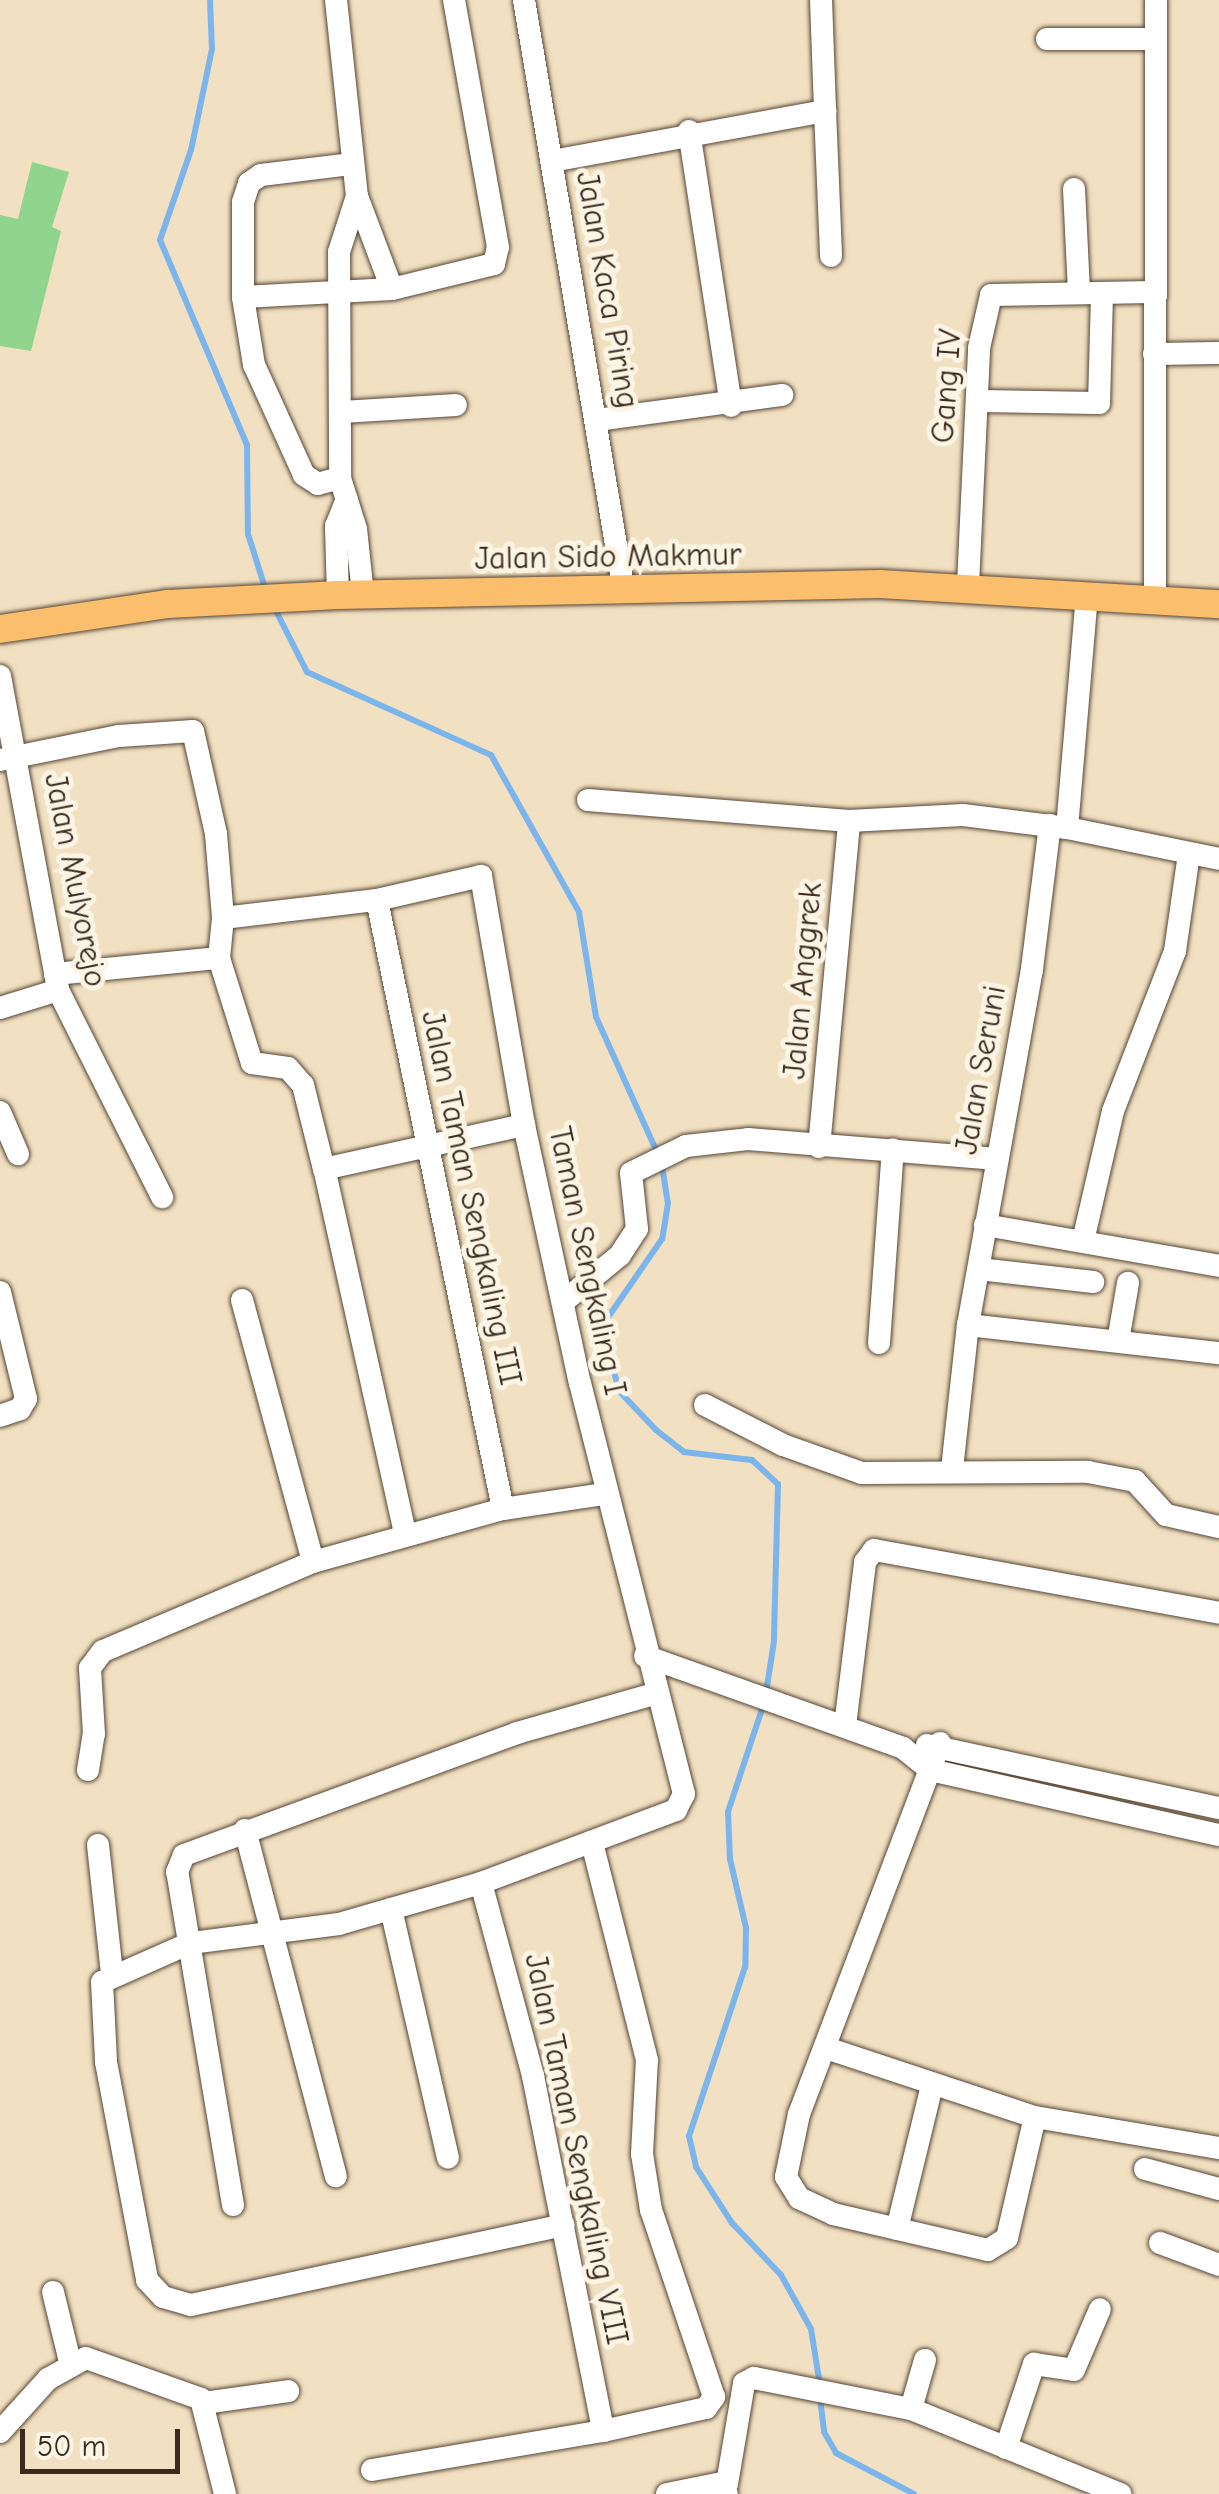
<!DOCTYPE html>
<html>
<head>
<meta charset="utf-8">
<style>
  body { margin:0 }
  #map { position:relative; width:1219px; height:2494px; overflow:hidden; background:#f1e0c1; font-family:"Comic Neue",sans-serif }
  div>[style] { position:absolute }
  .green>* { inset:0; background:#90d48d }
  .stream>* { height:6px; margin:-3px; padding:0 3px; transform-origin:3px; border-radius:3px; background:#7cb5ec }
  .roads { filter:drop-shadow(0 0 2px #564536) drop-shadow(0 0 2px #564536) }
  .minor>* { height:22px; margin:-11px; padding:0 11px; transform-origin:11px; border-radius:11px; background:#fff }
  .major>* { height:28px; margin:-14px; padding:0 14px; transform-origin:14px; border-radius:14px; background:#fabe6d }
  span { translate:-50% -50%; white-space:nowrap; text-align:center; line-height:1.15; -webkit-text-stroke:10px #fcf5e5; paint-order:stroke }
  .street-label { font-size:32px; color:#3b2a1e }
  .scale { position:absolute; left:20px; top:2429px; width:160px; height:45px; box-sizing:border-box; border:5px solid #3b2a1e; border-top:0; padding-left:12px; font-size:30px; line-height:35px; white-space:nowrap; color:#3b2a1e; -webkit-text-stroke:8px #fcf5e5; paint-order:stroke }
</style>
</head>
<body>
<div id="map">
  <div class="green">
    <i style="clip-path:polygon(32px 162px,69px 172px,52px 227px,61px 231px,31px 351px,0 346px,0 215px,18px 219px)"></i>
  </div>
  <div class="stream">
    <i style="left:210px;top:0;width:49px;rotate:87.7deg"></i>
    <i style="left:212px;top:49px;width:103px;rotate:101.7deg"></i>
    <i style="left:191px;top:150px;width:95px;rotate:109deg"></i>
    <i style="left:160px;top:240px;width:223px;rotate:67deg"></i>
    <i style="left:247px;top:445px;width:89px;rotate:89.4deg"></i>
    <i style="left:248px;top:534px;width:60px;rotate:72.5deg"></i>
    <i style="left:274px;top:607px;width:73px;rotate:63.1deg"></i>
    <i style="left:307px;top:672px;width:202px;rotate:24.3deg"></i>
    <i style="left:491px;top:755px;width:180px;rotate:60.7deg"></i>
    <i style="left:579px;top:912px;width:106px;rotate:80.8deg"></i>
    <i style="left:596px;top:1017px;width:150px;rotate:65.7deg"></i>
    <i style="left:662px;top:1166px;width:37px;rotate:81deg"></i>
    <i style="left:668px;top:1203px;width:36px;rotate:99deg"></i>
    <i style="left:662px;top:1239px;width:106px;rotate:124.6deg"></i>
    <i style="left:602px;top:1326px;width:67px;rotate:75.3deg"></i>
    <i style="left:619px;top:1391px;width:54px;rotate:46.5deg"></i>
    <i style="left:656px;top:1430px;width:36px;rotate:38deg"></i>
    <i style="left:684px;top:1452px;width:68px;rotate:6.7deg"></i>
    <i style="left:752px;top:1460px;width:35px;rotate:43deg"></i>
    <i style="left:778px;top:1484px;width:157px;rotate:91.5deg"></i>
    <i style="left:774px;top:1641px;width:53px;rotate:98.7deg"></i>
    <i style="left:763px;top:1706px;width:112px;rotate:108.3deg"></i>
    <i style="left:728px;top:1812px;width:47px;rotate:87.6deg"></i>
    <i style="left:730px;top:1859px;width:71px;rotate:76.9deg"></i>
    <i style="left:746px;top:1928px;width:39px;rotate:91deg"></i>
    <i style="left:745px;top:1967px;width:178px;rotate:108.3deg"></i>
    <i style="left:689px;top:2136px;width:32px;rotate:77deg"></i>
    <i style="left:696px;top:2167px;width:67px;rotate:57.3deg"></i>
    <i style="left:732px;top:2223px;width:71px;rotate:46.7deg"></i>
    <i style="left:781px;top:2275px;width:62px;rotate:60.9deg"></i>
    <i style="left:811px;top:2329px;width:57px;rotate:80.9deg"></i>
    <i style="left:820px;top:2398px;width:34px;rotate:83deg"></i>
    <i style="left:824px;top:2432px;width:24px;rotate:60deg"></i>
    <i style="left:836px;top:2453px;width:88px;rotate:27.7deg"></i>
  </div>
  <div class="roads">
    <div class="minor">
      <i style="left:336px;top:0;width:197px;rotate:83.9deg"></i>
      <i style="left:357px;top:196px;width:59px;rotate:107.8deg"></i>
      <i style="left:339px;top:252px;width:226px;rotate:89.7deg"></i>
      <i style="left:340px;top:478px;width:53px;rotate:72.6deg"></i>
      <i style="left:356px;top:529px;width:66px;rotate:83.9deg"></i>
      <i style="left:524px;top:0;width:600px;rotate:80.41deg"></i>
      <i style="left:821px;top:0;width:111px;rotate:87.9deg"></i>
      <i style="left:1047px;top:39px;width:108px"></i>
      <i style="left:689px;top:131px;width:278px;rotate:81.3deg"></i>
      <i style="left:552px;top:161px;width:278px;rotate:-10.4deg"></i>
      <i style="left:825px;top:111px;width:145px;rotate:87.6deg"></i>
      <i style="left:1074px;top:189px;width:103px;rotate:87.2deg"></i>
      <i style="left:357px;top:196px;width:99px;rotate:69.4deg"></i>
      <i style="left:243px;top:297px;width:149px;rotate:-3.1deg"></i>
      <i style="left:392px;top:289px;width:105px;rotate:-13.8deg"></i>
      <i style="left:494px;top:264px;width:17px;rotate:-77deg"></i>
      <i style="left:498px;top:247px;width:251px;rotate:-100.1deg"></i>
      <i style="left:1154px;top:354px;width:65px;rotate:-0.9deg"></i>
      <i style="left:979px;top:401px;width:120px;rotate:1deg"></i>
      <i style="left:1099px;top:403px;width:110px;rotate:-88.4deg"></i>
      <i style="left:342px;top:412px;width:114px;rotate:-3.5deg"></i>
      <i style="left:597px;top:420px;width:187px;rotate:-7.7deg"></i>
      <i style="left:340px;top:478px;width:23px;rotate:165deg"></i>
      <i style="left:318px;top:484px;width:17px;rotate:-147deg"></i>
      <i style="left:304px;top:475px;width:121px;rotate:-114.4deg"></i>
      <i style="left:254px;top:365px;width:69px;rotate:-99.2deg"></i>
      <i style="left:243px;top:297px;width:95px;rotate:-90deg"></i>
      <i style="left:243px;top:202px;width:20px;rotate:-72deg"></i>
      <i style="left:249px;top:183px;width:14px;rotate:-34deg"></i>
      <i style="left:261px;top:175px;width:92px;rotate:-6.9deg"></i>
      <i style="left:968px;top:585px;width:237px;rotate:-87.3deg"></i>
      <i style="left:979px;top:348px;width:54px;rotate:-77.2deg"></i>
      <i style="left:991px;top:295px;width:162px;rotate:-1.1deg"></i>
      <i style="left:338px;top:595px;width:69px;rotate:-91.7deg"></i>
      <i style="left:336px;top:526px;width:29px;rotate:-68deg"></i>
      <i style="left:1155px;top:601px;width:601px;rotate:-89.9deg"></i>
      <i style="left:0;top:676px;width:319px;rotate:79.5deg"></i>
      <i style="left:58px;top:990px;width:232px;rotate:63.3deg"></i>
      <i style="left:0;top:760px;width:121px;rotate:-11.4deg"></i>
      <i style="left:119px;top:736px;width:74px;rotate:-3.9deg"></i>
      <i style="left:193px;top:731px;width:106px;rotate:77.4deg"></i>
      <i style="left:216px;top:834px;width:84px;rotate:85.2deg"></i>
      <i style="left:223px;top:918px;width:40px;rotate:95.7deg"></i>
      <i style="left:219px;top:958px;width:110px;rotate:72.6deg"></i>
      <i style="left:252px;top:1063px;width:36px;rotate:8deg"></i>
      <i style="left:288px;top:1068px;width:23px;rotate:49deg"></i>
      <i style="left:303px;top:1085px;width:87px;rotate:76deg"></i>
      <i style="left:588px;top:800px;width:262px;rotate:4.6deg"></i>
      <i style="left:849px;top:821px;width:114px;rotate:-3deg"></i>
      <i style="left:963px;top:815px;width:105px;rotate:7.1deg"></i>
      <i style="left:1067px;top:828px;width:155px;rotate:11.5deg"></i>
      <i style="left:1067px;top:828px;width:233px;rotate:-85.1deg"></i>
      <i style="left:377px;top:900px;width:622px;rotate:78.31deg"></i>
      <i style="left:223px;top:918px;width:155px;rotate:-6.7deg"></i>
      <i style="left:377px;top:900px;width:107px;rotate:-13deg"></i>
      <i style="left:481px;top:876px;width:253px;rotate:80.2deg"></i>
      <i style="left:524px;top:1125px;width:264px;rotate:77.8deg"></i>
      <i style="left:580px;top:1383px;width:424px;rotate:75.8deg"></i>
      <i style="left:684px;top:1794px;width:18px;rotate:117deg"></i>
      <i style="left:676px;top:1810px;width:208px;rotate:159.5deg"></i>
      <i style="left:481px;top:1883px;width:148px;rotate:163.9deg"></i>
      <i style="left:339px;top:1924px;width:150px;rotate:172.7deg"></i>
      <i style="left:190px;top:1943px;width:96px;rotate:156.1deg"></i>
      <i style="left:102px;top:1982px;width:80px;rotate:87.1deg"></i>
      <i style="left:106px;top:2062px;width:222px;rotate:79.3deg"></i>
      <i style="left:147px;top:2280px;width:23px;rotate:47deg"></i>
      <i style="left:163px;top:2297px;width:29px;rotate:16deg"></i>
      <i style="left:191px;top:2305px;width:381px;rotate:-12.1deg"></i>
      <i style="left:55px;top:974px;width:165px;rotate:-5.6deg"></i>
      <i style="left:0;top:1008px;width:61px;rotate:-17.2deg"></i>
      <i style="left:0;top:1112px;width:46px;rotate:66.8deg"></i>
      <i style="left:819px;top:1147px;width:327px;rotate:-84.7deg"></i>
      <i style="left:985px;top:1225px;width:238px;rotate:9.9deg"></i>
      <i style="left:1083px;top:1241px;width:133px;rotate:-77deg"></i>
      <i style="left:1113px;top:1111px;width:172px;rotate:-68.8deg"></i>
      <i style="left:1175px;top:951px;width:98px;rotate:-81.8deg"></i>
      <i style="left:979px;top:1269px;width:115px;rotate:6.5deg"></i>
      <i style="left:0;top:1292px;width:110px;rotate:76.3deg"></i>
      <i style="left:26px;top:1399px;width:12px;rotate:121deg"></i>
      <i style="left:20px;top:1409px;width:21px;rotate:161deg"></i>
      <i style="left:242px;top:1300px;width:271px;rotate:74.8deg"></i>
      <i style="left:563px;top:1302px;width:74px;rotate:-39.5deg"></i>
      <i style="left:620px;top:1255px;width:31px;rotate:-57deg"></i>
      <i style="left:637px;top:1229px;width:56px;rotate:-96.1deg"></i>
      <i style="left:631px;top:1173px;width:61px;rotate:-26.1deg"></i>
      <i style="left:686px;top:1146px;width:62px;rotate:-6.4deg"></i>
      <i style="left:748px;top:1139px;width:250px;rotate:4.6deg"></i>
      <i style="left:968px;top:1325px;width:253px;rotate:6.4deg"></i>
      <i style="left:1118px;top:1341px;width:59px;rotate:-80.2deg"></i>
      <i style="left:879px;top:1343px;width:194px;rotate:-85.9deg"></i>
      <i style="left:705px;top:1405px;width:88px;rotate:27.1deg"></i>
      <i style="left:783px;top:1445px;width:84px;rotate:19.5deg"></i>
      <i style="left:862px;top:1473px;width:226px;rotate:-0.3deg"></i>
      <i style="left:1088px;top:1472px;width:48px;rotate:10.8deg"></i>
      <i style="left:1135px;top:1481px;width:46px;rotate:47.6deg"></i>
      <i style="left:1166px;top:1515px;width:54px;rotate:12.8deg"></i>
      <i style="left:952px;top:1469px;width:145px;rotate:-83.7deg"></i>
      <i style="left:968px;top:1325px;width:362px;rotate:-79.8deg"></i>
      <i style="left:1032px;top:969px;width:145px;rotate:-82.9deg"></i>
      <i style="left:405px;top:1533px;width:373px;rotate:-102.5deg"></i>
      <i style="left:324px;top:1169px;width:205px;rotate:-12.4deg"></i>
      <i style="left:645px;top:1656px;width:274px;rotate:19.6deg"></i>
      <i style="left:903px;top:1748px;width:35px;rotate:39deg"></i>
      <i style="left:930px;top:1770px;width:296px;rotate:12.7deg"></i>
      <i style="left:845px;top:1726px;width:165px;rotate:-83deg"></i>
      <i style="left:865px;top:1562px;width:15px;rotate:-53deg"></i>
      <i style="left:874px;top:1550px;width:351px;rotate:10.3deg"></i>
      <i style="left:940px;top:1743px;width:397px;rotate:110.8deg"></i>
      <i style="left:799px;top:2114px;width:64px;rotate:101.7deg"></i>
      <i style="left:786px;top:2177px;width:25px;rotate:58deg"></i>
      <i style="left:799px;top:2198px;width:38px;rotate:25deg"></i>
      <i style="left:833px;top:2214px;width:159px;rotate:13.1deg"></i>
      <i style="left:988px;top:2250px;width:22px;rotate:-32deg"></i>
      <i style="left:1007px;top:2238px;width:124px;rotate:-77deg"></i>
      <i style="left:927px;top:1745px;width:299px;rotate:12.2deg"></i>
      <i style="left:88px;top:1770px;width:36px;rotate:-81deg"></i>
      <i style="left:94px;top:1734px;width:66px;rotate:-93.5deg"></i>
      <i style="left:90px;top:1668px;width:21px;rotate:-53deg"></i>
      <i style="left:103px;top:1651px;width:228px;rotate:-23deg"></i>
      <i style="left:313px;top:1562px;width:197px;rotate:-15.6deg"></i>
      <i style="left:503px;top:1509px;width:103px;rotate:-8.4deg"></i>
      <i style="left:245px;top:1830px;width:358px;rotate:75.3deg"></i>
      <i style="left:98px;top:1845px;width:129px;rotate:83.8deg"></i>
      <i style="left:481px;top:1883px;width:200px;rotate:74.9deg"></i>
      <i style="left:533px;top:2076px;width:362px;rotate:78.8deg"></i>
      <i style="left:391px;top:1909px;width:255px;rotate:77.1deg"></i>
      <i style="left:829px;top:2049px;width:217px;rotate:18.3deg"></i>
      <i style="left:1035px;top:2117px;width:187px;rotate:9.6deg"></i>
      <i style="left:1145px;top:2169px;width:77px;rotate:15.1deg"></i>
      <i style="left:233px;top:2205px;width:338px;rotate:-99.5deg"></i>
      <i style="left:177px;top:1872px;width:18px;rotate:-68deg"></i>
      <i style="left:184px;top:1855px;width:355px;rotate:-20.1deg"></i>
      <i style="left:517px;top:1733px;width:142px;rotate:-15.9deg"></i>
      <i style="left:897px;top:2229px;width:148px;rotate:-76.3deg"></i>
      <i style="left:1160px;top:2243px;width:63px;rotate:20.4deg"></i>
      <i style="left:53px;top:2292px;width:72px;rotate:76.3deg"></i>
      <i style="left:204px;top:2403px;width:85px;rotate:-8.1deg"></i>
      <i style="left:911px;top:2409px;width:51px;rotate:-74.1deg"></i>
      <i style="left:0;top:2432px;width:72px;rotate:-47.8deg"></i>
      <i style="left:48px;top:2379px;width:43px;rotate:-28.9deg"></i>
      <i style="left:86px;top:2358px;width:122px;rotate:19.6deg"></i>
      <i style="left:201px;top:2399px;width:98px;rotate:75.8deg"></i>
      <i style="left:1006px;top:2448px;width:89px;rotate:-71.6deg"></i>
      <i style="left:1034px;top:2364px;width:40px;rotate:8.5deg"></i>
      <i style="left:1074px;top:2370px;width:66px;rotate:-66.9deg"></i>
      <i style="left:372px;top:2470px;width:234px;rotate:-9.6deg"></i>
      <i style="left:603px;top:2431px;width:106px;rotate:-12.6deg"></i>
      <i style="left:706px;top:2408px;width:14px;rotate:-54deg"></i>
      <i style="left:714px;top:2397px;width:197px;rotate:-108.6deg"></i>
      <i style="left:651px;top:2210px;width:57px;rotate:-99.1deg"></i>
      <i style="left:642px;top:2154px;width:94px;rotate:-87deg"></i>
      <i style="left:647px;top:2060px;width:225px;rotate:-104.2deg"></i>
      <i style="left:727px;top:2484px;width:102px;rotate:-80.4deg"></i>
      <i style="left:744px;top:2383px;width:11px;rotate:-27deg"></i>
      <i style="left:754px;top:2378px;width:160px;rotate:11.2deg"></i>
      <i style="left:911px;top:2409px;width:226px;rotate:22.1deg"></i>
      <i style="left:667px;top:2494px;width:56px;rotate:-11.3deg"></i>
      <i style="left:722px;top:2483px;width:12px;rotate:66deg"></i>
    </div>
    <div class="major">
      <i style="left:0;top:629px;width:170px;rotate:-8.5deg"></i>
      <i style="left:168px;top:604px;width:170px;rotate:-3deg"></i>
      <i style="left:338px;top:595px;width:542px;rotate:-1.16deg"></i>
      <i style="left:880px;top:584px;width:340px;rotate:3.4deg"></i>
    </div>
  </div>
  <div class="street-label">
    <span style="left:607px;top:290px;rotate:80deg">Jalan Kaca Piring</span>
    <span style="left:947px;top:386px;rotate:-86deg">Gang IV</span>
    <span style="left:608px;top:557px;rotate:-1deg">Jalan Sido Makmur</span>
    <span style="left:75px;top:880px;rotate:79deg">Jalan Mulyorejo</span>
    <span style="left:803px;top:981px;rotate:-85deg">Jalan Anggrek</span>
    <span style="left:981px;top:1070px;rotate:-80deg">Jalan Seruni</span>
    <span style="left:471px;top:1198px;rotate:78deg">Jalan Taman Sengkaling III</span>
    <span style="left:587px;top:1261px;rotate:78deg">Taman Sengkaling I</span>
    <span style="left:576px;top:2149px;rotate:78deg">Jalan Taman Sengkaling VIII</span>
  </div>
  <div class="scale">50 m</div>
</div>
</body>
</html>
